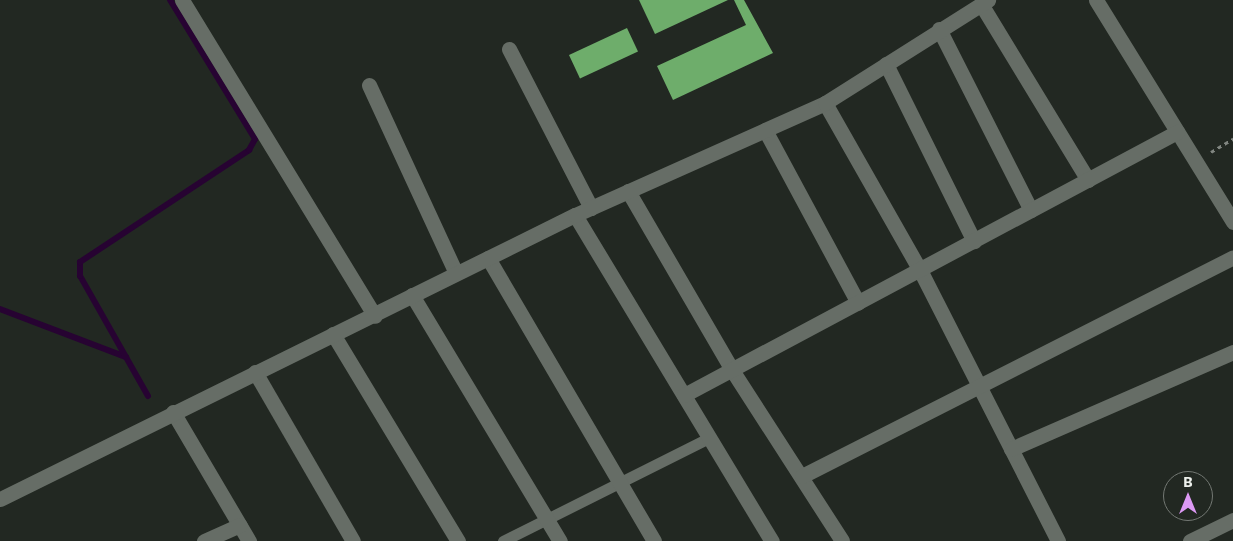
<!DOCTYPE html>
<html>
<head>
<meta charset="utf-8">
<style>
  body { margin:0 }
  #map { position:relative; width:1233px; height:541px; overflow:hidden; background:#222822; font-family:Commissioner,sans-serif }
  div>[style] { position:absolute }
  .stream>* { height:6px; margin:-3px; padding:0 3px; transform-origin:3px; border-radius:3px; background:#270332 }
  .building>* { inset:0; background:#6ead6b; transform-origin:0 0 }
  .path>* { height:3px; margin-top:-1.5px; transform-origin:0; background:repeating-linear-gradient(90deg,#808580 0 4px,transparent 0 8px) }
  .service>* { height:11px; margin:-5.5px; padding:0 5.5px; transform-origin:5.5px; border-radius:5.5px; background:#666d66 }
  .minor>* { height:15px; margin:-7.5px; padding:0 7.5px; transform-origin:7.5px; border-radius:7.5px; background:#666d66 }
  span { translate:-50% -50%; white-space:nowrap; text-align:center; line-height:1.15; -webkit-text-stroke:5px #222822; paint-order:stroke }
  .north { position:absolute; left:1163px; top:471px; width:50px; height:50px; box-sizing:border-box; background:#222822; border:1px solid #737873; border-radius:50%; rotate:0deg; font-size:14px; font-weight:700; line-height:20px; text-align:center; color:#edf0ec }
  .north::after { content:''; display:block; margin:auto; width:18px; height:22px; background:#dc99f4; clip-path:polygon(50% 0,100% 100%,50% 72%,0 100%) }
</style>
</head>
<body>
<div id="map">
  <div class="stream">
    <i style="left:0;top:309px;width:135px;rotate:20.9deg"></i>
    <i style="left:148px;top:396px;width:138px;rotate:-119.5deg"></i>
    <i style="left:80px;top:276px;width:14px;rotate:-90deg"></i>
    <i style="left:80px;top:262px;width:203px;rotate:-33.5deg"></i>
    <i style="left:249px;top:150px;width:13px;rotate:-61deg"></i>
    <i style="left:255px;top:139px;width:163px;rotate:-121.4deg"></i>
  </div>
  <div class="building">
    <i style="clip-path:polygon(639px 0,728px 0,655px 34px)"></i>
    <i style="clip-path:polygon(734px 0,744px 0,773px 53px,673px 100px,657px 66px,746px 25px)"></i>
    <i style="left:627px;top:28px;width:26px;height:64px;rotate:65deg"></i>
  </div>
  <div class="path">
    <i style="left:1211px;top:152px;width:26px;rotate:-31deg"></i>
  </div>
  <div class="service">
    <i style="left:503px;top:541px;width:230px;rotate:-26.6deg"></i>
  </div>
  <div class="minor">
    <i style="left:182px;top:0;width:370px;rotate:58.6deg"></i>
    <i style="left:1096px;top:0;width:261px;rotate:58.3deg"></i>
    <i style="left:981px;top:4px;width:206px;rotate:58.7deg"></i>
    <i style="left:939px;top:29px;width:203px;rotate:63.1deg"></i>
    <i style="left:509px;top:49px;width:179px;rotate:62.7deg"></i>
    <i style="left:886px;top:64px;width:198px;rotate:63.6deg"></i>
    <i style="left:369px;top:85px;width:207px;rotate:65.2deg"></i>
    <i style="left:825px;top:103px;width:192px;rotate:60.4deg"></i>
    <i style="left:920px;top:270px;width:304px;rotate:63deg"></i>
    <i style="left:765px;top:130px;width:196px;rotate:61.7deg"></i>
    <i style="left:628px;top:191px;width:207px;rotate:59.8deg"></i>
    <i style="left:732px;top:370px;width:203px;rotate:57.2deg"></i>
    <i style="left:575px;top:215px;width:381px;rotate:58.9deg"></i>
    <i style="left:488px;top:258px;width:328px;rotate:59.6deg"></i>
    <i style="left:412px;top:295px;width:287px;rotate:59deg"></i>
    <i style="left:333px;top:334px;width:242px;rotate:58.9deg"></i>
    <i style="left:255px;top:372px;width:195px;rotate:59.9deg"></i>
    <i style="left:684px;top:395px;width:559px;rotate:-28.08deg"></i>
    <i style="left:173px;top:412px;width:150px;rotate:59.5deg"></i>
    <i style="left:1011px;top:449px;width:242px;rotate:-23.6deg"></i>
    <i style="left:802px;top:476px;width:483px;rotate:-26.9deg"></i>
    <i style="left:0;top:499px;width:641px;rotate:-26.29deg"></i>
    <i style="left:575px;top:215px;width:274px;rotate:-24.1deg"></i>
    <i style="left:825px;top:103px;width:193px;rotate:-32.3deg"></i>
    <i style="left:204px;top:541px;width:39px;rotate:-24deg"></i>
    <i style="left:1190px;top:541px;width:48px;rotate:-26deg"></i>
  </div>
  <div class="north">B</div>
</div>
</body>
</html>
